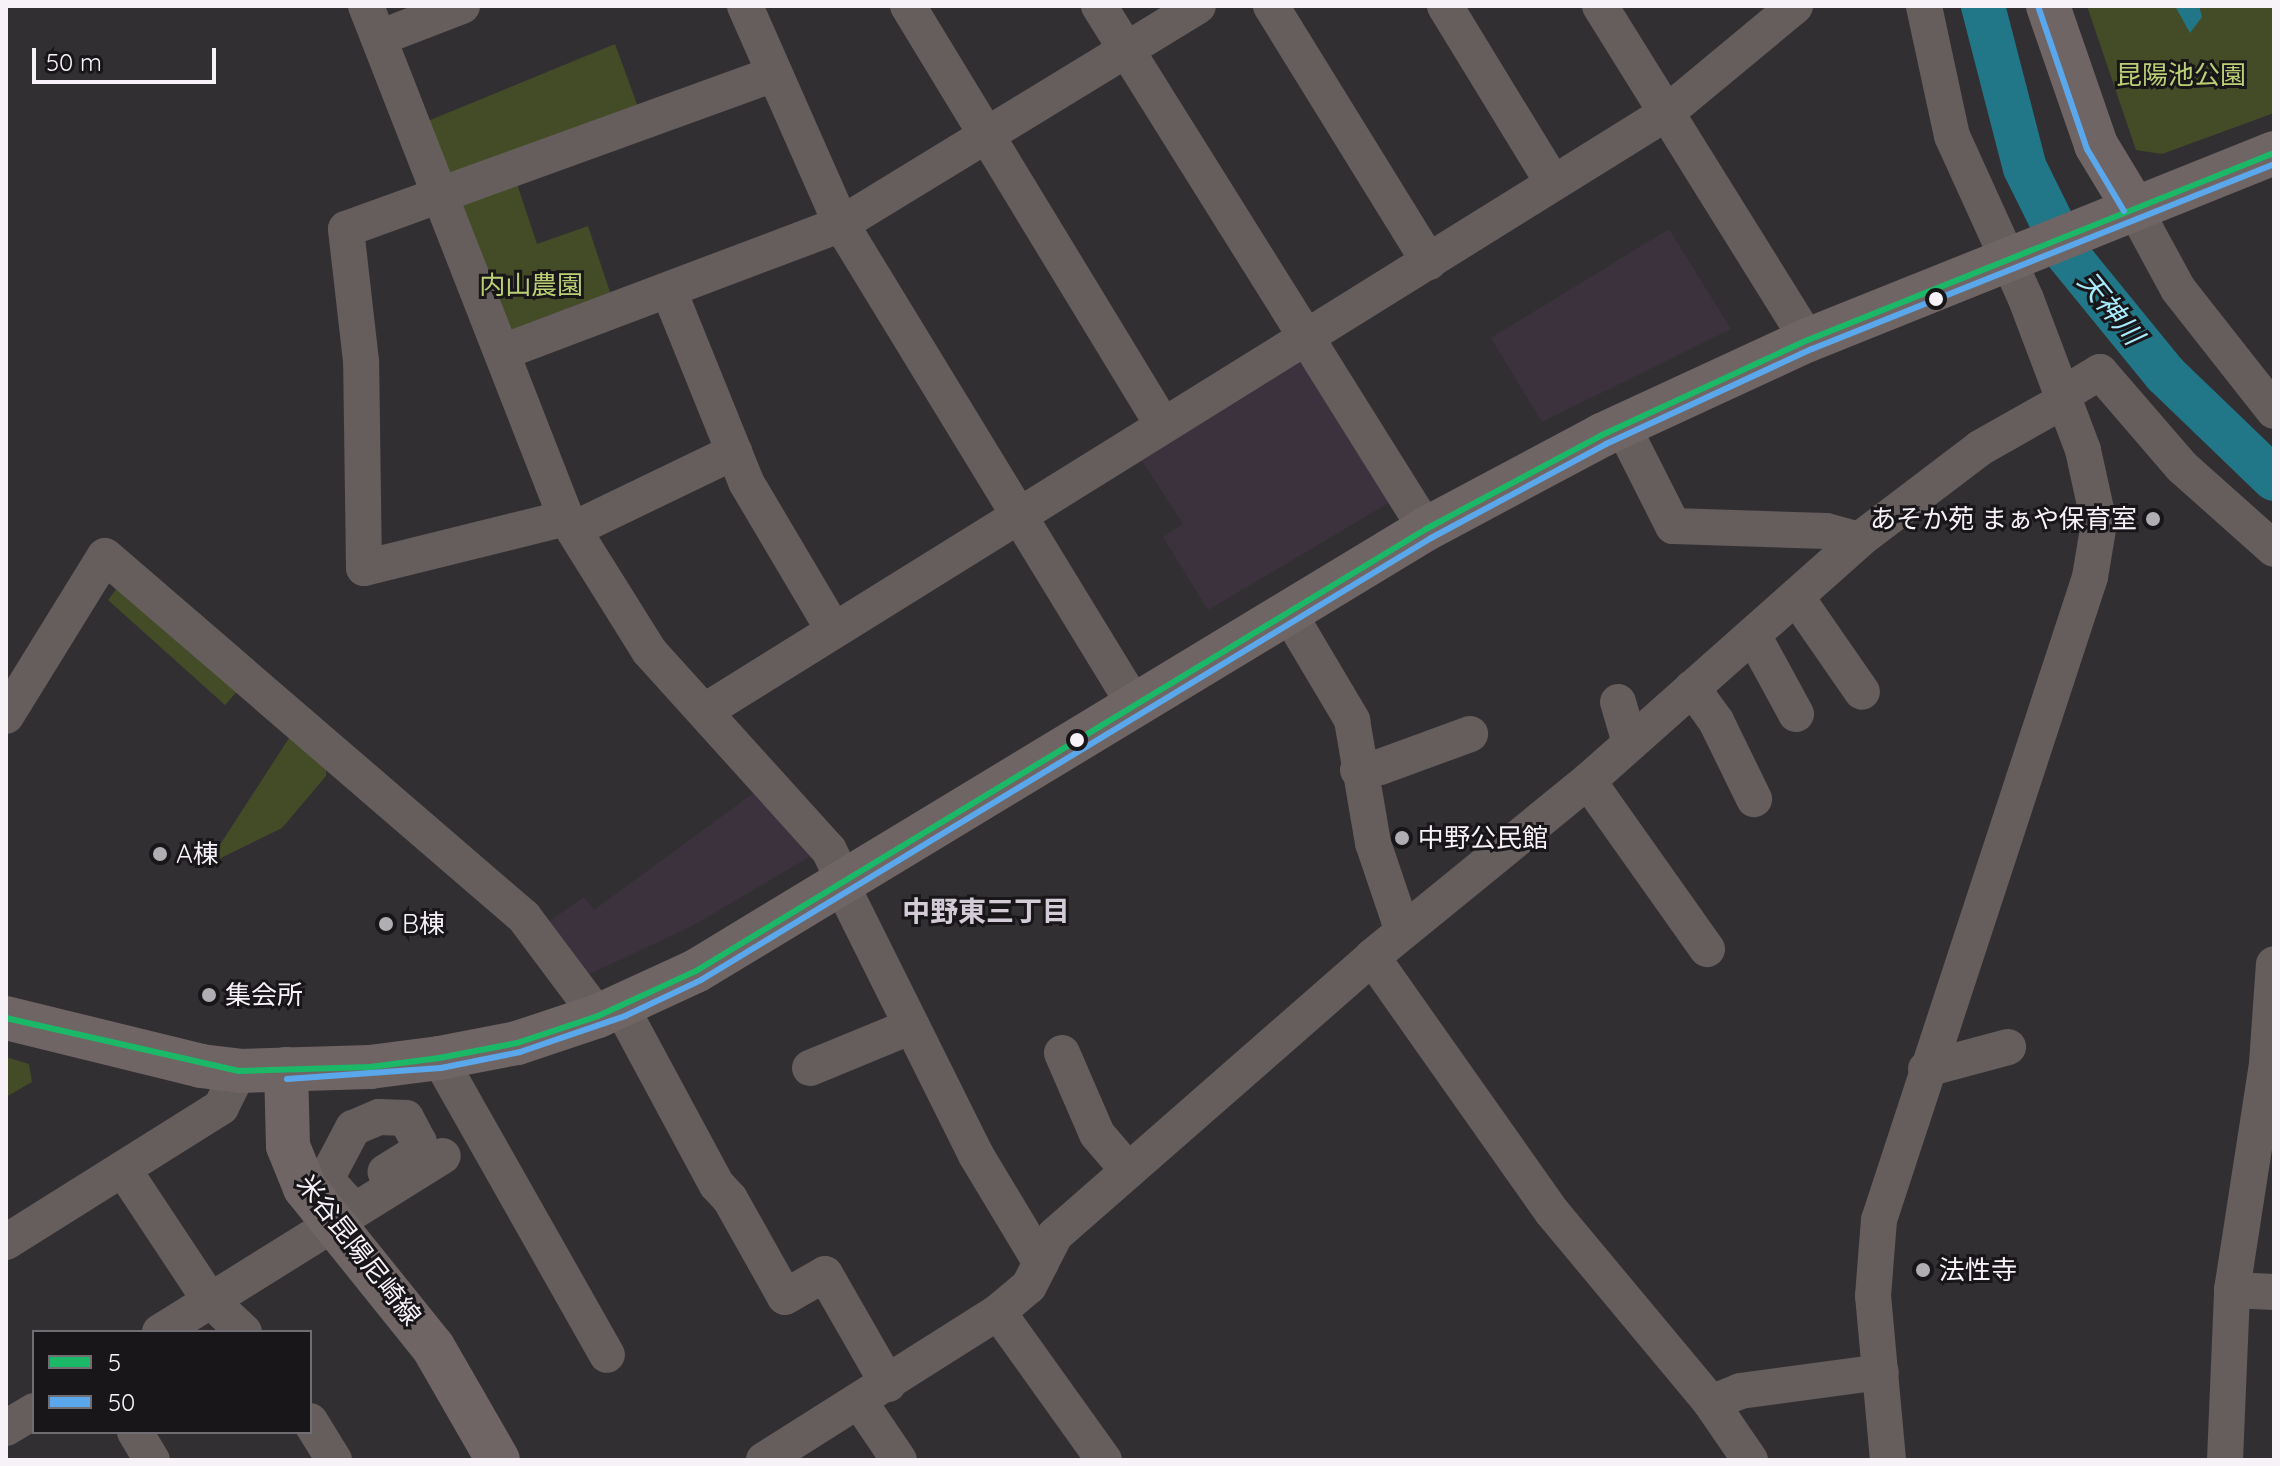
<!DOCTYPE html>
<html>
<head>
<meta charset="utf-8">
<style>
  body { margin:0 }
  #map { position:relative; width:2280px; height:1466px; overflow:hidden; background:#322f33; font-family:Quicksand,"Noto Sans JP",sans-serif }
  div>[style] { position:absolute }
  .built>* { inset:0; background:#3c323e }
  .green>* { inset:0; background:#434c26 }
  .water>* { inset:0; background:#217788 }
  .river>* { height:44px; margin:-22px; padding:0 22px; transform-origin:22px; border-radius:22px; background:#217788 }
  .minor>* { height:36px; margin:-18px; padding:0 18px; transform-origin:18px; border-radius:18px; background:#665d5d }
  .major>* { height:44px; margin:-22px; padding:0 22px; transform-origin:22px; border-radius:22px; background:#706565 }
  .bus-1>* { height:6px; margin:-3px; padding:0 3px; transform-origin:3px; border-radius:3px; background:#1ab867 }
  .bus-2>* { height:6px; margin:-3px; padding:0 3px; transform-origin:3px; border-radius:3px; background:#5aa8eb }
  .dots>* { width:22px; height:22px; translate:-50% -50%; box-sizing:border-box; border:4px solid #19161a; border-radius:50% }
  span { translate:-50% -50%; white-space:nowrap; text-align:center; line-height:1.15; -webkit-text-stroke:6px #19161a; paint-order:stroke }
  .park-label { font-size:26px; color:#bbd075 }
  .poi-label { font-size:26px; color:#f6f2f8 }
  .right { translate:-100% -50%; text-align:right }
  .left { translate:0 -50%; text-align:left }
  .street-label { font-size:26px; color:#f6f2f8 }
  .water-label { font-size:28px; color:#a8ecfc; font-style:italic }
  .neighbourhood-label { font-size:28px; color:#d3cbd5; font-weight:700 }
  .frame { position:absolute; inset:0; border:8px solid #f6f2f8; pointer-events:none }
  .legend { position:absolute; left:32px; top:1330px; width:280px; height:104px; box-sizing:border-box; background:#19161a; border:2px solid #716e73; margin:0; padding:10px 14px; list-style:none; font-size:24px; color:#f6f2f8 }
  .legend li { display:flex; align-items:center; gap:16px; height:40px }
  .legend b { width:40px; border:2px solid #716e73 }
  .scale { position:absolute; left:32px; top:48px; width:184px; height:36px; box-sizing:border-box; border:4px solid #f6f2f8; border-top:0; padding-left:10px; font-size:24px; line-height:28px; white-space:nowrap; color:#f6f2f8; -webkit-text-stroke:6px #19161a; paint-order:stroke }
</style>
</head>
<body>
<div id="map">
  <div class="built">
    <i style="clip-path:polygon(1669px 229px,1731px 329px,1542px 422px,1491px 338px)"></i>
    <i style="clip-path:polygon(1292px 359px,1303px 361px,1390px 502px,1208px 610px,1163px 537px,1183px 524px,1138px 454px)"></i>
    <i style="clip-path:polygon(762px 787px,819px 851px,694px 925px,583px 977px,544px 925px,584px 897px,594px 910px)"></i>
  </div>
  <div class="green">
    <i style="clip-path:polygon(2087px 6px,2274px 6px,2274px 113px,2162px 154px,2136px 150px)"></i>
    <i style="clip-path:polygon(615px 44px,638px 107px,456px 176px,444px 172px,423px 123px)"></i>
    <i style="clip-path:polygon(515px 178px,537px 244px,588px 226px,612px 298px,515px 335px,504px 329px,458px 208px)"></i>
    <i style="clip-path:polygon(120px 584px,241px 687px,225px 705px,108px 600px)"></i>
    <i style="clip-path:polygon(293px 732px,327px 761px,326px 776px,282px 828px,217px 860px,212px 857px)"></i>
    <i style="clip-path:polygon(6px 1057px,29px 1064px,32px 1082px,6px 1097px)"></i>
  </div>
  <div class="water">
    <i style="clip-path:polygon(2175px 6px,2199px 6px,2202px 17px,2190px 33px)"></i>
  </div>
  <div class="river">
    <i style="left:1983px;top:6px;width:167px;rotate:75.5deg"></i>
    <i style="left:2025px;top:168px;width:97px;rotate:63.7deg"></i>
    <i style="left:2068px;top:255px;width:154px;rotate:50.8deg"></i>
    <i style="left:2165px;top:374px;width:151px;rotate:43.9deg"></i>
  </div>
  <div class="minor">
    <i style="left:366px;top:6px;width:550px;rotate:68.66deg"></i>
    <i style="left:566px;top:518px;width:157px;rotate:58deg"></i>
    <i style="left:649px;top:651px;width:268px;rotate:47.9deg"></i>
    <i style="left:829px;top:850px;width:35px;rotate:65deg"></i>
    <i style="left:745px;top:6px;width:238px;rotate:66.2deg"></i>
    <i style="left:841px;top:224px;width:562px;rotate:58.6deg"></i>
    <i style="left:908px;top:6px;width:489px;rotate:58.7deg"></i>
    <i style="left:1099px;top:6px;width:617px;rotate:57.98deg"></i>
    <i style="left:1271px;top:6px;width:301px;rotate:58.3deg"></i>
    <i style="left:1445px;top:6px;width:207px;rotate:58.6deg"></i>
    <i style="left:1600px;top:6px;width:393px;rotate:58.1deg"></i>
    <i style="left:379px;top:38px;width:89px;rotate:-21.1deg"></i>
    <i style="left:2133px;top:206px;width:94px;rotate:61.5deg"></i>
    <i style="left:2178px;top:289px;width:155px;rotate:51.8deg"></i>
    <i style="left:669px;top:291px;width:206px;rotate:68deg"></i>
    <i style="left:746px;top:482px;width:171px;rotate:59.4deg"></i>
    <i style="left:503px;top:352px;width:361px;rotate:-20.7deg"></i>
    <i style="left:841px;top:224px;width:418px;rotate:-31.4deg"></i>
    <i style="left:1622px;top:425px;width:113px;rotate:63.2deg"></i>
    <i style="left:1673px;top:526px;width:153px;rotate:1.9deg"></i>
    <i style="left:1826px;top:531px;width:34px;rotate:15deg"></i>
    <i style="left:566px;top:518px;width:208px;rotate:166.1deg"></i>
    <i style="left:364px;top:568px;width:207px;rotate:-90.8deg"></i>
    <i style="left:361px;top:361px;width:133px;rotate:-96.5deg"></i>
    <i style="left:346px;top:229px;width:455px;rotate:-19.9deg"></i>
    <i style="left:574px;top:529px;width:178px;rotate:-25.7deg"></i>
    <i style="left:1797px;top:598px;width:114px;rotate:55.3deg"></i>
    <i style="left:1288px;top:612px;width:126px;rotate:59.3deg"></i>
    <i style="left:1352px;top:720px;width:125px;rotate:80.3deg"></i>
    <i style="left:1373px;top:843px;width:81px;rotate:71.3deg"></i>
    <i style="left:1399px;top:920px;width:11px;rotate:45deg"></i>
    <i style="left:1753px;top:635px;width:90px;rotate:61.4deg"></i>
    <i style="left:1692px;top:688px;width:41px;rotate:54deg"></i>
    <i style="left:1716px;top:721px;width:87px;rotate:64deg"></i>
    <i style="left:1618px;top:702px;width:43px;rotate:73.7deg"></i>
    <i style="left:705px;top:711px;width:1130px;rotate:-31.88deg"></i>
    <i style="left:1665px;top:114px;width:169px;rotate:-39.7deg"></i>
    <i style="left:6px;top:716px;width:188px;rotate:-58.3deg"></i>
    <i style="left:105px;top:556px;width:553px;rotate:40.75deg"></i>
    <i style="left:524px;top:917px;width:124px;rotate:53.2deg"></i>
    <i style="left:1358px;top:770px;width:22px;rotate:-8deg"></i>
    <i style="left:1380px;top:767px;width:96px;rotate:-20.1deg"></i>
    <i style="left:1588px;top:781px;width:206px;rotate:54.7deg"></i>
    <i style="left:841px;top:884px;width:303px;rotate:63.5deg"></i>
    <i style="left:976px;top:1155px;width:126px;rotate:59deg"></i>
    <i style="left:1372px;top:957px;width:312px;rotate:54.8deg"></i>
    <i style="left:1552px;top:1212px;width:249px;rotate:50.2deg"></i>
    <i style="left:1711px;top:1403px;width:69px;rotate:55.6deg"></i>
    <i style="left:621px;top:1007px;width:202px;rotate:61.7deg"></i>
    <i style="left:717px;top:1185px;width:19px;rotate:47deg"></i>
    <i style="left:730px;top:1199px;width:112px;rotate:60.7deg"></i>
    <i style="left:785px;top:1297px;width:46px;rotate:-29.9deg"></i>
    <i style="left:825px;top:1274px;width:127px;rotate:60.2deg"></i>
    <i style="left:1062px;top:1053px;width:88px;rotate:66.6deg"></i>
    <i style="left:1097px;top:1134px;width:48px;rotate:49.3deg"></i>
    <i style="left:439px;top:1058px;width:341px;rotate:60.5deg"></i>
    <i style="left:810px;top:1068px;width:110px;rotate:-22.4deg"></i>
    <i style="left:1926px;top:1069px;width:85px;rotate:-15deg"></i>
    <i style="left:123px;top:1169px;width:156px;rotate:56.5deg"></i>
    <i style="left:209px;top:1299px;width:48px;rotate:43.3deg"></i>
    <i style="left:352px;top:1208px;width:39px;rotate:-132deg"></i>
    <i style="left:326px;top:1179px;width:58px;rotate:-62.1deg"></i>
    <i style="left:353px;top:1128px;width:28px;rotate:-23deg"></i>
    <i style="left:379px;top:1117px;width:27px;rotate:2deg"></i>
    <i style="left:406px;top:1118px;width:27px;rotate:62deg"></i>
    <i style="left:419px;top:1142px;width:11px;rotate:105deg"></i>
    <i style="left:416px;top:1153px;width:36px;rotate:148deg"></i>
    <i style="left:6px;top:1242px;width:254px;rotate:-32.1deg"></i>
    <i style="left:221px;top:1107px;width:40px;rotate:-63.4deg"></i>
    <i style="left:2232px;top:1290px;width:42px;rotate:2.7deg"></i>
    <i style="left:998px;top:1312px;width:182px;rotate:54.4deg"></i>
    <i style="left:160px;top:1332px;width:333px;rotate:-31.9deg"></i>
    <i style="left:859px;top:1401px;width:71px;rotate:55.9deg"></i>
    <i style="left:1711px;top:1403px;width:31px;rotate:-22deg"></i>
    <i style="left:1740px;top:1391px;width:142px;rotate:-7.7deg"></i>
    <i style="left:310px;top:1421px;width:46px;rotate:58.4deg"></i>
    <i style="left:6px;top:1428px;width:33px;rotate:-31deg"></i>
    <i style="left:135px;top:1432px;width:33px;rotate:59deg"></i>
    <i style="left:764px;top:1460px;width:277px;rotate:-32.3deg"></i>
    <i style="left:998px;top:1312px;width:40px;rotate:-40deg"></i>
    <i style="left:1029px;top:1286px;width:57px;rotate:-63deg"></i>
    <i style="left:1055px;top:1235px;width:422px;rotate:-41.2deg"></i>
    <i style="left:1372px;top:957px;width:279px;rotate:-39.2deg"></i>
    <i style="left:1588px;top:781px;width:363px;rotate:-41.6deg"></i>
    <i style="left:1859px;top:540px;width:152px;rotate:-37.2deg"></i>
    <i style="left:1980px;top:448px;width:95px;rotate:-29.5deg"></i>
    <i style="left:2063px;top:401px;width:13px;rotate:-58deg"></i>
    <i style="left:2070px;top:390px;width:35px;rotate:-31deg"></i>
    <i style="left:2100px;top:372px;width:125px;rotate:49.2deg"></i>
    <i style="left:2182px;top:467px;width:123px;rotate:41.7deg"></i>
    <i style="left:1888px;top:1460px;width:165px;rotate:-95.2deg"></i>
    <i style="left:1873px;top:1296px;width:76px;rotate:-85.5deg"></i>
    <i style="left:1879px;top:1220px;width:677px;rotate:-71.83deg"></i>
    <i style="left:2090px;top:577px;width:55px;rotate:-80.5deg"></i>
    <i style="left:2099px;top:523px;width:75px;rotate:-102.4deg"></i>
    <i style="left:2083px;top:450px;width:161px;rotate:-110.7deg"></i>
    <i style="left:2026px;top:299px;width:179px;rotate:-114.4deg"></i>
    <i style="left:1952px;top:136px;width:133px;rotate:-102.2deg"></i>
    <i style="left:2225px;top:1460px;width:170px;rotate:-87.6deg"></i>
    <i style="left:2232px;top:1290px;width:230px;rotate:-81.2deg"></i>
    <i style="left:2267px;top:1063px;width:99px;rotate:-86deg"></i>
  </div>
  <div class="major">
    <i style="left:2048px;top:6px;width:147px;rotate:70.9deg"></i>
    <i style="left:2096px;top:145px;width:71px;rotate:58.8deg"></i>
    <i style="left:6px;top:1018px;width:201px;rotate:13.8deg"></i>
    <i style="left:201px;top:1066px;width:38px;rotate:7deg"></i>
    <i style="left:239px;top:1071px;width:131px;rotate:-1.7deg"></i>
    <i style="left:370px;top:1067px;width:70px;rotate:-7.4deg"></i>
    <i style="left:439px;top:1058px;width:79px;rotate:-10.9deg"></i>
    <i style="left:517px;top:1043px;width:85px;rotate:-18.4deg"></i>
    <i style="left:598px;top:1016px;width:108px;rotate:-24.7deg"></i>
    <i style="left:696px;top:971px;width:853px;rotate:-31.19deg"></i>
    <i style="left:1426px;top:529px;width:200px;rotate:-28.1deg"></i>
    <i style="left:1602px;top:435px;width:227px;rotate:-24.8deg"></i>
    <i style="left:1808px;top:340px;width:502px;rotate:-21.86deg"></i>
    <i style="left:286px;top:1069px;width:77px;rotate:88.5deg"></i>
    <i style="left:288px;top:1146px;width:45px;rotate:68deg"></i>
    <i style="left:305px;top:1188px;width:204px;rotate:51.2deg"></i>
    <i style="left:433px;top:1347px;width:130px;rotate:60.1deg"></i>
  </div>
  <div class="bus-1">
    <i style="left:6px;top:1018px;width:239px;rotate:12.8deg"></i>
    <i style="left:239px;top:1071px;width:131px;rotate:-1.7deg"></i>
    <i style="left:370px;top:1067px;width:70px;rotate:-7.4deg"></i>
    <i style="left:439px;top:1058px;width:79px;rotate:-10.9deg"></i>
    <i style="left:517px;top:1043px;width:85px;rotate:-18.4deg"></i>
    <i style="left:598px;top:1016px;width:108px;rotate:-24.7deg"></i>
    <i style="left:696px;top:971px;width:853px;rotate:-31.19deg"></i>
    <i style="left:1426px;top:529px;width:200px;rotate:-28.1deg"></i>
    <i style="left:1602px;top:435px;width:227px;rotate:-24.8deg"></i>
    <i style="left:1808px;top:340px;width:502px;rotate:-21.86deg"></i>
  </div>
  <div class="bus-2">
    <i style="left:2039px;top:9px;width:148px;rotate:71.1deg"></i>
    <i style="left:2087px;top:149px;width:72px;rotate:59.2deg"></i>
    <i style="left:287px;top:1079px;width:154px;rotate:-4.1deg"></i>
    <i style="left:441px;top:1068px;width:81px;rotate:-11.4deg"></i>
    <i style="left:520px;top:1052px;width:111px;rotate:-18.9deg"></i>
    <i style="left:625px;top:1016px;width:84px;rotate:-25.3deg"></i>
    <i style="left:701px;top:980px;width:853px;rotate:-31.19deg"></i>
    <i style="left:1431px;top:538px;width:199px;rotate:-28.2deg"></i>
    <i style="left:1606px;top:444px;width:227px;rotate:-24.8deg"></i>
    <i style="left:1812px;top:349px;width:498px;rotate:-21.8deg"></i>
  </div>
  <div class="dots">
    <i style="left:1936px;top:299px;background:#f6f2f8"></i>
    <i style="left:2153px;top:519px;background:#b1aeb3"></i>
    <i style="left:1077px;top:740px;background:#f6f2f8"></i>
    <i style="left:1402px;top:838px;background:#b1aeb3"></i>
    <i style="left:160px;top:854px;background:#b1aeb3"></i>
    <i style="left:386px;top:924px;background:#b1aeb3"></i>
    <i style="left:209px;top:995px;background:#b1aeb3"></i>
    <i style="left:1923px;top:1270px;background:#b1aeb3"></i>
  </div>
  <div class="park-label">
    <span style="left:2181px;top:75px">昆陽池公園</span>
    <span style="left:531px;top:285px">内山農園</span>
  </div>
  <div class="poi-label">
    <span class="right" style="left:2137px;top:519px">あそか苑 まぁや保育室</span>
    <span class="left" style="left:1418px;top:838px">中野公民館</span>
    <span class="left" style="left:176px;top:854px">A棟</span>
    <span class="left" style="left:402px;top:924px">B棟</span>
    <span class="left" style="left:225px;top:995px">集会所</span>
    <span class="left" style="left:1939px;top:1270px">法性寺</span>
  </div>
  <div class="street-label">
    <span style="left:359px;top:1250px;rotate:52deg">米谷昆陽尼崎線</span>
  </div>
  <div class="water-label">
    <span style="left:2111px;top:308px;rotate:51deg">天神川</span>
  </div>
  <div class="neighbourhood-label">
    <span style="left:986px;top:911px">中野東三丁目</span>
  </div>
  <div class="frame"></div>
  <ul class="legend">
  <li><b style="height:10px;background:#1ab867"></b>5</li>
  <li><b style="height:10px;background:#5aa8eb"></b>50</li>
  </ul>
  <div class="scale">50 m</div>
</div>
</body>
</html>
